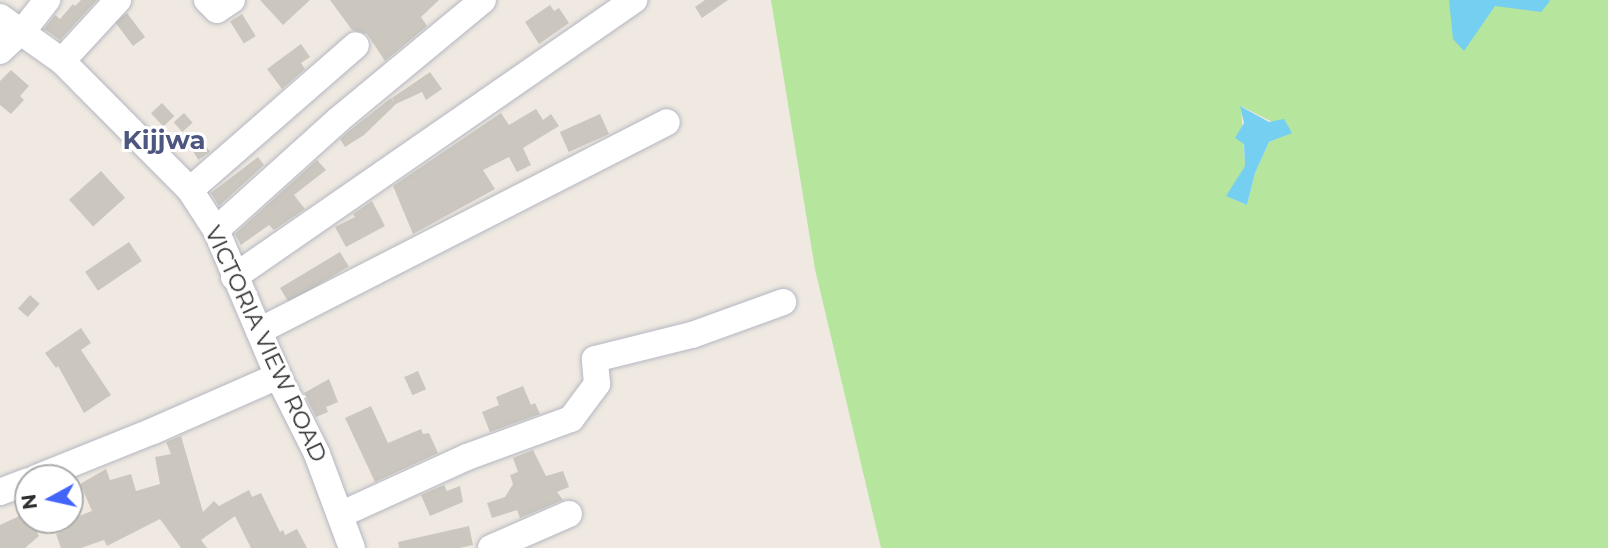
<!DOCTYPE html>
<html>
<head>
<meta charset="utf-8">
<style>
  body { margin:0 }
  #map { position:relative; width:1608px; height:548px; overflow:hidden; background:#efe9e1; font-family:Montserrat,sans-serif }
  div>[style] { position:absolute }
  .green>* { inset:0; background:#b6e59e }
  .water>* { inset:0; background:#75cff0 }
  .building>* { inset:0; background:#cbc7bf; transform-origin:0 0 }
  .roads { filter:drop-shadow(0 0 2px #b4b7c1) drop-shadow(0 0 2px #b4b7c1) }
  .minor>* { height:26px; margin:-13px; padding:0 13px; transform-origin:13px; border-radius:13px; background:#fff }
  span { translate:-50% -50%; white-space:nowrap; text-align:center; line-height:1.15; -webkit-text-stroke:6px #fff; paint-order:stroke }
  .street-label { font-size:23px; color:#2e2e2e }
  .quarter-label { font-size:26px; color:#4d5680; font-weight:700 }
  .north { position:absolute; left:14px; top:464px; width:70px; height:70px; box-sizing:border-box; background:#fff; border:2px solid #ababab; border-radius:50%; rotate:262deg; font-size:19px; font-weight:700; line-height:28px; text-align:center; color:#2e2e2e }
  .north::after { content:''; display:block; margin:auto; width:24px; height:32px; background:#4264fb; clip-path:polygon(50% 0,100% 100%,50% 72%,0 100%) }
</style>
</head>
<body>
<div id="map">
  <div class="green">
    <i style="clip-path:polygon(evenodd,771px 0,1608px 0,1608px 548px,881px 548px,815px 269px,771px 0,1241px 106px,1292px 132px,1269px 142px,1255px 173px,1247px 205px,1227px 196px,1245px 166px,1241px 106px)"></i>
  </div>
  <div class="water">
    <i style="clip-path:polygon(1449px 0,1549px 0,1550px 1px,1541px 12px,1495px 6px,1464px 51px,1453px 39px)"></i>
    <i style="clip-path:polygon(1240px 106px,1269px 122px,1284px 119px,1292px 133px,1269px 142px,1255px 173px,1247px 205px,1226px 196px,1245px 166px,1244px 144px,1235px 138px,1244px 123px)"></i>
  </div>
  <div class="building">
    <i style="clip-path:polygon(81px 0,97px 0,60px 40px,44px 29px,55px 15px,60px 19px,73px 4px,75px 6px)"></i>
    <i style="clip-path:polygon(260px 0,310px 0,283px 25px)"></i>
    <i style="clip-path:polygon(330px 0,439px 0,421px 17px,427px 26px,385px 61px,367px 34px,352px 30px)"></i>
    <i style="clip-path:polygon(705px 0,728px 0,702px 18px,695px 7px)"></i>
    <i style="clip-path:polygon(550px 5px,554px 11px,559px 8px,569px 23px,539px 44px,525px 22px)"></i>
    <i style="left:127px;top:13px;width:30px;height:15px;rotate:53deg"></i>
    <i style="left:242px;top:14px;width:26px;height:14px;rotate:58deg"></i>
    <i style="clip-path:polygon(301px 44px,310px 57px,301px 63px,305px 69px,282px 89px,267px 69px)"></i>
    <i style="clip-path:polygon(11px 70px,29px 86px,20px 96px,24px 100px,11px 114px,0 105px,0 81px)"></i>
    <i style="clip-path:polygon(430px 72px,442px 89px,426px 100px,422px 92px,396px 104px,364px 135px,345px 147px,340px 139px,348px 132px,391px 98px,395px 103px,392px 98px)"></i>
    <i style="left:162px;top:103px;width:18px;height:15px;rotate:47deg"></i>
    <i style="clip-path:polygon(536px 109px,543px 120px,551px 114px,559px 126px,523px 148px,531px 165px,517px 172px,509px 157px,483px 170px,495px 189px,413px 234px,393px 186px,501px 113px,509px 125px)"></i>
    <i style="left:184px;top:113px;width:13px;height:14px;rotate:48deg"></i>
    <i style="left:600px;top:114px;width:22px;height:44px;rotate:66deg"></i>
    <i style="left:200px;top:137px;width:18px;height:14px;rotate:56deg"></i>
    <i style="clip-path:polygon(258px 157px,264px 165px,219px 206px,211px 193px)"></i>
    <i style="clip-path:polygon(317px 160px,326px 170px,294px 195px,305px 209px,274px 230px,269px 225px,241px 245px,235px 234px)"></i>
    <i style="left:101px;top:171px;width:36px;height:43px;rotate:48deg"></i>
    <i style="clip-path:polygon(372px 201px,385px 226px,346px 247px,335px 227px,355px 217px,353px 214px)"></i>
    <i style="left:129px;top:242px;width:23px;height:53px;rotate:56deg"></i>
    <i style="left:340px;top:252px;width:17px;height:70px;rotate:59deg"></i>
    <i style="left:30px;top:295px;width:13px;height:18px;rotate:42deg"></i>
    <i style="clip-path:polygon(81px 328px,91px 343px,81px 350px,111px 395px,84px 413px,58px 366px,56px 368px,45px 353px)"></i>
    <i style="left:418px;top:371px;width:20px;height:15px;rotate:66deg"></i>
    <i style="clip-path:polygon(329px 379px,338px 402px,326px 407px,328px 412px,316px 417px,304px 393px)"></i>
    <i style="clip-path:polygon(523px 386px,531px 405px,535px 403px,540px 414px,490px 432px,482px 412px,499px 405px,496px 397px)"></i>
    <i style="clip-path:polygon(371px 406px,388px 443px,421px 429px,423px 434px,429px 433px,438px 453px,375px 482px,345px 418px)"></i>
    <i style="clip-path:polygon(181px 436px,203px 512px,214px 501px,219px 506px,249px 490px,252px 497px,261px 493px,280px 532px,283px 530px,285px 535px,297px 529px,307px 548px,251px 548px,235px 516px,201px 540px,207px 548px,181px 548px,160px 519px,107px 546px,104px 540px,81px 548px,61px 548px,56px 534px,68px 529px,66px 521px,92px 511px,80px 484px,106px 469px,110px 480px,131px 474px,136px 491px,160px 484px,155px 457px,171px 454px,166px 442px)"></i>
    <i style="clip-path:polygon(533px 450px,546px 476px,563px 471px,569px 487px,557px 492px,563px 500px,520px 518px,517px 510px,492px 518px,487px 503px,505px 497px,513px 484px,510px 475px,518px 472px,513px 458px)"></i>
    <i style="clip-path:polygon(444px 485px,447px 491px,460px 486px,463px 502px,430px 516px,421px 495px)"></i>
    <i style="clip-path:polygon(28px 512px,28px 520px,32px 520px,39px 536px,25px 548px,0 548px,0 525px)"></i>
    <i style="clip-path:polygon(469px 526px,473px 545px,459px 548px,399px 548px,398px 542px)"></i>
  </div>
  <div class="roads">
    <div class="minor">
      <i style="left:207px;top:0;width:14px;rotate:45deg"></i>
      <i style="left:217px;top:10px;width:18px;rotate:-34deg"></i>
      <i style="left:0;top:17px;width:76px;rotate:35.4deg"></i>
      <i style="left:62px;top:61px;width:182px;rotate:45.2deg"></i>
      <i style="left:190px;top:190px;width:48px;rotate:57deg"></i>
      <i style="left:216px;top:230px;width:159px;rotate:67deg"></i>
      <i style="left:278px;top:376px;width:87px;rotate:63.4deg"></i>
      <i style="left:317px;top:454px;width:100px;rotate:69.6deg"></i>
      <i style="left:22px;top:32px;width:41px;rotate:-52deg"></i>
      <i style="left:0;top:51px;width:26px;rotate:-43deg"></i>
      <i style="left:62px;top:61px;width:83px;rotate:-47.4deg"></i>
      <i style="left:190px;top:190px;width:220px;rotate:-41.1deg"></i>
      <i style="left:216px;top:230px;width:164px;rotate:-42deg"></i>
      <i style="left:338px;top:120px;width:188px;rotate:-39.6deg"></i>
      <i style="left:234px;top:277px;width:487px;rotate:-34.7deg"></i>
      <i style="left:259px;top:331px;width:458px;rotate:-27.1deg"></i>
      <i style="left:36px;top:478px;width:126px;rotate:-21.9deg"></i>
      <i style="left:153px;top:431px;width:137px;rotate:-23.7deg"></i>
      <i style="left:0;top:492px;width:30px;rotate:-21deg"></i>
      <i style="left:342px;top:514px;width:137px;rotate:-24.5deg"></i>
      <i style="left:467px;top:457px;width:111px;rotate:-20.1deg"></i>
      <i style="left:571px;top:419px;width:44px;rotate:-53.4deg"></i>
      <i style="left:597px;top:384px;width:25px;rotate:-95deg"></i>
      <i style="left:595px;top:359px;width:100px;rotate:-13.9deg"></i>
      <i style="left:692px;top:335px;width:97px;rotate:-19.9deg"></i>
      <i style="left:491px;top:548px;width:85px;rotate:-23.6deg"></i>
    </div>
  </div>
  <div class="street-label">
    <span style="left:266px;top:344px;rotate:65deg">VICTORIA VIEW ROAD</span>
  </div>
  <div class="quarter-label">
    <span style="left:164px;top:141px">Kijjwa</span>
  </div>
  <div class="north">N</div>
</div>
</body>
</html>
